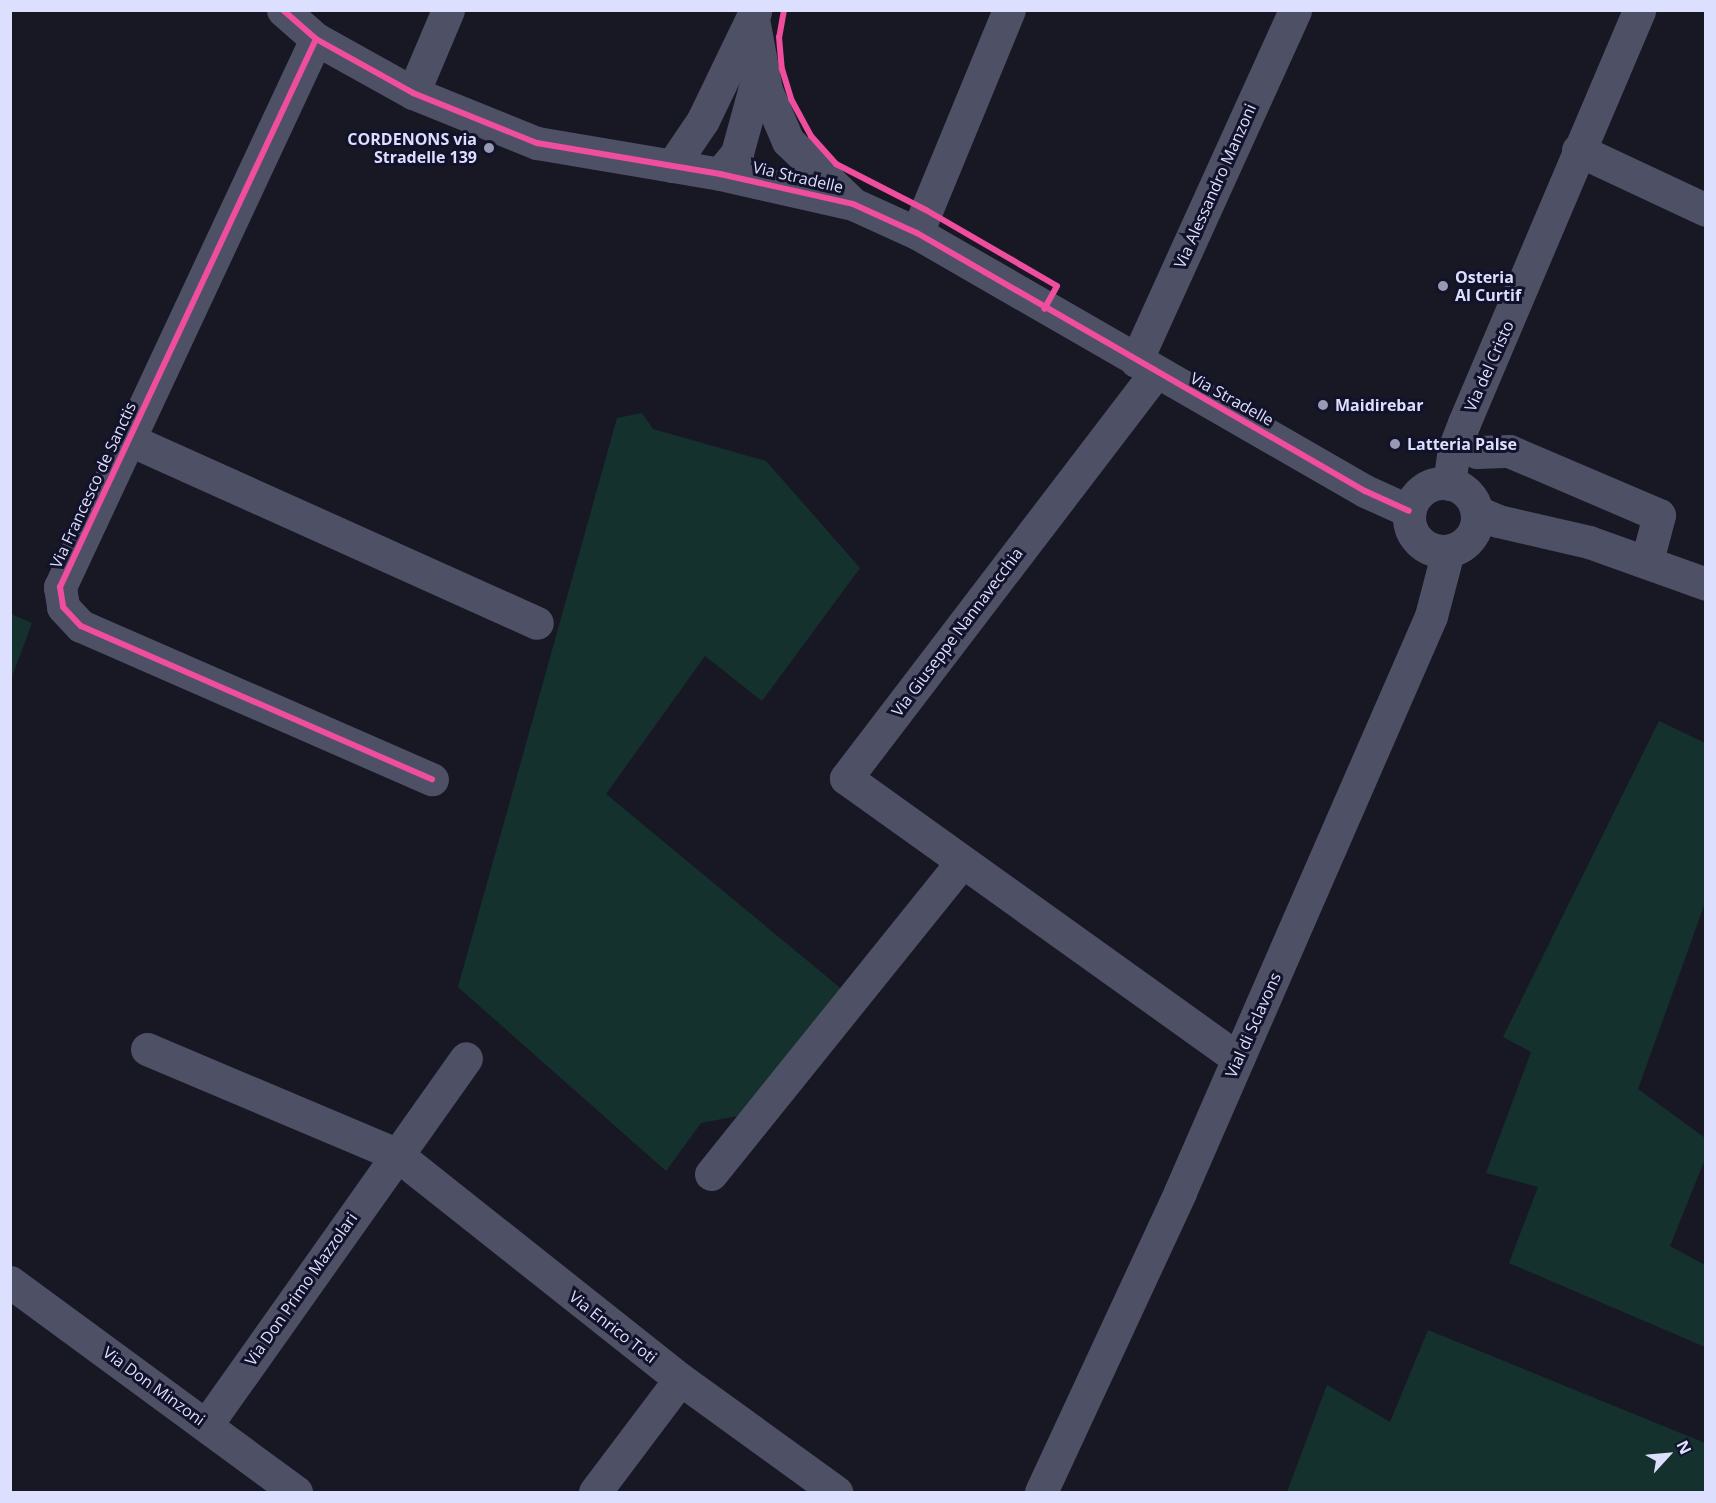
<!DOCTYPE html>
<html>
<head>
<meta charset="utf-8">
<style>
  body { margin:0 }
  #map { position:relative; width:1716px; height:1503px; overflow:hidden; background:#181825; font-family:"Open Sans",sans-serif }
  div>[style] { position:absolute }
  .green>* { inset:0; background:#15312d }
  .minor>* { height:33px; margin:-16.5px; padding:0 16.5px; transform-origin:16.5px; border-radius:16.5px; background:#4e5065 }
  .minor>.ring { margin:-16.5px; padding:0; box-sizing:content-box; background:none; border:33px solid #4e5065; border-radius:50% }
  .cycleway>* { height:6px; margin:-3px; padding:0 3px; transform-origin:3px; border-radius:3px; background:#ef4d9e }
  .dots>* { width:16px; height:16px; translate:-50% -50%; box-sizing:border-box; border:3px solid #12122b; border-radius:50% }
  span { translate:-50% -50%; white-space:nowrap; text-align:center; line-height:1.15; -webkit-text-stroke:6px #12122b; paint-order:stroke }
  .poi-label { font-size:16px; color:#dddffe; font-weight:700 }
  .right { translate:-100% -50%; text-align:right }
  .left { translate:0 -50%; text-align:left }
  .street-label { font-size:16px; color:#dddffe }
  .frame { position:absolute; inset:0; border:12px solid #dddffe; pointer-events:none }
  .north { position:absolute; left:1638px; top:1425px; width:60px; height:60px; -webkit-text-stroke:4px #12122b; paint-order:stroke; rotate:64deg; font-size:16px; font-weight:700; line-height:24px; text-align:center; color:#dddffe }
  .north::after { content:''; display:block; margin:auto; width:21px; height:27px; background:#dddffe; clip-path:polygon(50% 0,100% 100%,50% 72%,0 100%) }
</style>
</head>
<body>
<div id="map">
  <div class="green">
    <i style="clip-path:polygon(642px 413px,653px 429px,766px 461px,860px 568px,762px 701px,705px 656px,606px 794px,844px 991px,754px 1113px,701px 1123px,666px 1171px,458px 987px,617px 418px)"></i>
    <i style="clip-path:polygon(11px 614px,32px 623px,11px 679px)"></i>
    <i style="clip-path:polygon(1659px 721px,1705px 743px,1705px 903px,1638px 1089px,1705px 1138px,1705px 1159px,1670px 1246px,1705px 1265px,1705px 1347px,1509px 1263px,1538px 1187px,1486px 1173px,1531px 1052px,1503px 1037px)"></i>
    <i style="clip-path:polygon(1428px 1330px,1705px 1443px,1705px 1492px,1287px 1492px,1327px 1385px,1390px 1422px)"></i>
  </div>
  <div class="minor">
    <i style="left:283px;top:10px;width:44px;rotate:41.3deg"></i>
    <i style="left:316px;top:39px;width:111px;rotate:29.1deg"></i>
    <i style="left:413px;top:93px;width:134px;rotate:22deg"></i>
    <i style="left:537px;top:143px;width:186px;rotate:9.6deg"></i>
    <i style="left:720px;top:174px;width:136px;rotate:12.7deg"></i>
    <i style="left:853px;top:204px;width:70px;rotate:24.4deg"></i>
    <i style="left:917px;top:233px;width:517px;rotate:29.94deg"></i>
    <i style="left:1365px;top:491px;width:48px;rotate:24.4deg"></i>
    <i style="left:753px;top:19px;width:72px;rotate:79.6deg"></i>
    <i style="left:766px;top:90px;width:56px;rotate:66.7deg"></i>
    <i style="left:788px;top:141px;width:86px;rotate:44.1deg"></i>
    <i style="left:316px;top:39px;width:605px;rotate:115.04deg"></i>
    <i style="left:60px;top:587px;width:20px;rotate:81deg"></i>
    <i style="left:63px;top:607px;width:26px;rotate:47deg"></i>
    <i style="left:81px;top:626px;width:383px;rotate:23.6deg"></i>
    <i style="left:413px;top:93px;width:90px;rotate:-67.1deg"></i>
    <i style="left:1578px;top:150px;width:141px;rotate:25.1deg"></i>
    <i style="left:672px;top:166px;width:55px;rotate:-56deg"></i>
    <i style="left:703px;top:120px;width:120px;rotate:-64.3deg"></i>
    <i style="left:720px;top:174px;width:27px;rotate:-51deg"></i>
    <i style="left:737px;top:153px;width:91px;rotate:-74.7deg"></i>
    <i style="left:917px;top:233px;width:241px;rotate:-67.6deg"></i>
    <i style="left:1136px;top:361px;width:385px;rotate:-65.6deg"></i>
    <i style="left:1156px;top:372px;width:511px;rotate:127.36deg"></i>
    <i style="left:846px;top:778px;width:482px;rotate:35.6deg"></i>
    <i style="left:130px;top:440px;width:446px;rotate:24.2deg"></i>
    <i style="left:1457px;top:443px;width:22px;rotate:24deg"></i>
    <i style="left:1477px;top:452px;width:32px;rotate:-2deg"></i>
    <i style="left:1509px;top:451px;width:163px;rotate:23.1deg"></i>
    <i style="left:1659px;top:515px;width:48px;rotate:104.6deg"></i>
    <i class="ring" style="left:1409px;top:483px;width:35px;height:35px"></i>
    <i style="left:1449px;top:484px;width:35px;rotate:-82deg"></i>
    <i style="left:1454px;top:449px;width:28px;rotate:-69deg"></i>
    <i style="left:1464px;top:423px;width:449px;rotate:-67deg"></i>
    <i style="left:1477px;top:512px;width:23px;rotate:23deg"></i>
    <i style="left:1498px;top:521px;width:93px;rotate:13deg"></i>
    <i style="left:1589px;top:542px;width:124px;rotate:19.7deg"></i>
    <i style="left:147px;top:1049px;width:270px;rotate:22.9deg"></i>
    <i style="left:396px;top:1154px;width:362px;rotate:38.4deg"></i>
    <i style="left:680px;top:1379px;width:193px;rotate:35.9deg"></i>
    <i style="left:711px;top:1174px;width:399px;rotate:-51.2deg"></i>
    <i style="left:10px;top:1282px;width:355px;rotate:36.3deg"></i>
    <i style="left:207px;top:1424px;width:448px;rotate:-54.7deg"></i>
    <i style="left:595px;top:1492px;width:141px;rotate:-53deg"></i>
    <i style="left:1041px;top:1492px;width:331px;rotate:-65.1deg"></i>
    <i style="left:1180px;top:1192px;width:628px;rotate:-66.45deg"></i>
    <i style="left:1431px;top:616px;width:67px;rotate:-75.3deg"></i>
  </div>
  <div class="cycleway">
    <i style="left:283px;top:10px;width:44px;rotate:41.3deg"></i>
    <i style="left:316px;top:39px;width:111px;rotate:29.1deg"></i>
    <i style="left:413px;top:93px;width:134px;rotate:22deg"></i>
    <i style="left:537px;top:143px;width:186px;rotate:9.6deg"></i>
    <i style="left:720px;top:174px;width:136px;rotate:12.7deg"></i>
    <i style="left:853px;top:204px;width:70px;rotate:24.4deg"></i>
    <i style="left:917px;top:233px;width:517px;rotate:29.94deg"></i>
    <i style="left:1365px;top:491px;width:48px;rotate:24.4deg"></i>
    <i style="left:784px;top:10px;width:27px;rotate:100deg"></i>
    <i style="left:779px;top:37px;width:32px;rotate:85deg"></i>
    <i style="left:782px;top:69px;width:31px;rotate:73deg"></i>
    <i style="left:791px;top:99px;width:42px;rotate:61.6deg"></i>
    <i style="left:811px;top:136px;width:38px;rotate:48deg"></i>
    <i style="left:836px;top:164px;width:101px;rotate:27.1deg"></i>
    <i style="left:926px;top:210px;width:151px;rotate:30.1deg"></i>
    <i style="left:1057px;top:286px;width:26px;rotate:119deg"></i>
    <i style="left:316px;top:39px;width:605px;rotate:115.04deg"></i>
    <i style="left:60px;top:587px;width:20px;rotate:81deg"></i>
    <i style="left:63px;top:607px;width:26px;rotate:47deg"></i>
    <i style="left:81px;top:626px;width:383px;rotate:23.6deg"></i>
  </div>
  <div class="dots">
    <i style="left:489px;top:148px;background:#9899b2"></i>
    <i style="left:1443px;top:286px;background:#9899b2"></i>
    <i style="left:1323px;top:405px;background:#9899b2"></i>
    <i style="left:1395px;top:444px;background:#9899b2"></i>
  </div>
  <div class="poi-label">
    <span class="right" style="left:477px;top:148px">CORDENONS via<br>Stradelle 139</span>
    <span class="left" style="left:1455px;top:286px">Osteria<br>Al Curtif</span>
    <span class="left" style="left:1335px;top:405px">Maidirebar</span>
    <span class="left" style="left:1407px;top:444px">Latteria Palse</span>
  </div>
  <div class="street-label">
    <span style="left:798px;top:177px;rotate:13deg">Via Stradelle</span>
    <span style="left:1215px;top:186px;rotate:-66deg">Via Alessandro Manzoni</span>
    <span style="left:1489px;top:366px;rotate:-66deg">Via del Cristo</span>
    <span style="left:1232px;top:399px;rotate:29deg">Via Stradelle</span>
    <span style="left:93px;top:485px;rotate:-65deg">Via Francesco de Sanctis</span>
    <span style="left:957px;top:632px;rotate:-53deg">Via Giuseppe Nannavecchia</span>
    <span style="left:1253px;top:1025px;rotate:-66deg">Vial di Sclavons</span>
    <span style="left:301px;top:1289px;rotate:-55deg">Via Don Primo Mazzolari</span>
    <span style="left:613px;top:1327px;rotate:38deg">Via Enrico Toti</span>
    <span style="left:154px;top:1386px;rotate:36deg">Via Don Minzoni</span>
  </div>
  <div class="frame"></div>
  <div class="north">N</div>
</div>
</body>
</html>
